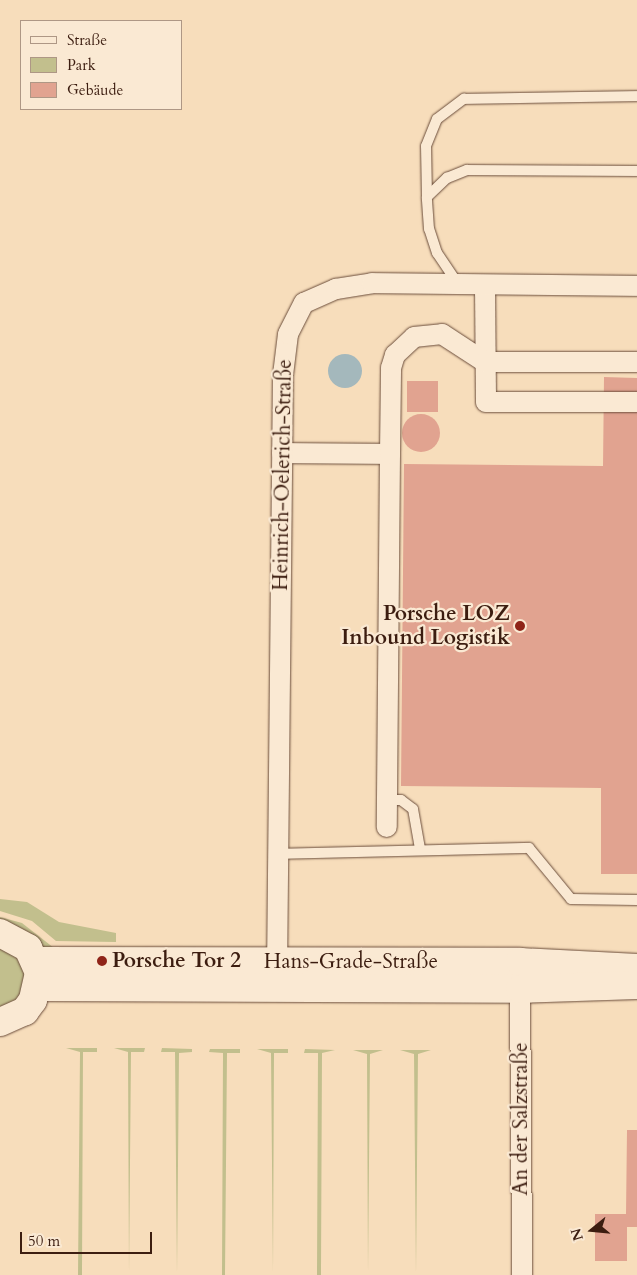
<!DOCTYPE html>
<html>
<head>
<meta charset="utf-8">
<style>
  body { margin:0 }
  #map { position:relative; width:637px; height:1275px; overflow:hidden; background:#f7ddbb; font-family:Cardo,serif }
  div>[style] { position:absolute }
  .green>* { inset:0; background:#c2bf8d }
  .water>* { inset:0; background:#a4b8bc }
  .round { border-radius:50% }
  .building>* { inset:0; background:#e1a390; transform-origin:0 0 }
  .roads { filter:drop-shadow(0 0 1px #6b4d3b) drop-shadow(0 0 1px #6b4d3b) }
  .lane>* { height:10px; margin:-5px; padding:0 5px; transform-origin:5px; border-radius:5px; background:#fae9d3 }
  .street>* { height:20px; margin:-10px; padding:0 10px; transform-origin:10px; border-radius:10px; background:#fae9d3 }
  .secondary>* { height:28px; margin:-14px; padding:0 14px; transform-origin:14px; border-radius:14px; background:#fae9d3 }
  .dots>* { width:14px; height:14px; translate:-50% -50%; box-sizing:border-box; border:2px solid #fae9d3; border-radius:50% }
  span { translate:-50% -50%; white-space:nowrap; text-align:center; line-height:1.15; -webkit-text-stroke:4.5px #fae9d3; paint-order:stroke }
  .street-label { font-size:21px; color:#3c1d10 }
  .poi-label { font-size:21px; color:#3c1d10; font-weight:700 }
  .right { translate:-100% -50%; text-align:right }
  .left { translate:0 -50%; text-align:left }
  .legend { position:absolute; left:20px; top:20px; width:162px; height:90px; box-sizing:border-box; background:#fae9d3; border:1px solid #ae9785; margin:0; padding:6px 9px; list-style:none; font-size:15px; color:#3c1d10 }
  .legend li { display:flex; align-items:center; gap:10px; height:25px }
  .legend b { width:25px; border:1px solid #ae9785 }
  .north { position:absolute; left:567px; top:1205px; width:50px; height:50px; -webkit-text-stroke:4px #fae9d3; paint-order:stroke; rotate:253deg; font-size:14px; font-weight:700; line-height:20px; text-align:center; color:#3c1d10 }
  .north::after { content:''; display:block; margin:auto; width:18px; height:22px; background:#3c1d10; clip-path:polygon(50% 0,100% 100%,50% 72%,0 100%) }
  .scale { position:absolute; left:20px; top:1232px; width:132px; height:22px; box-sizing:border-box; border:2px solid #3c1d10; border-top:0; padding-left:6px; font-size:15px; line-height:18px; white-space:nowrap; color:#3c1d10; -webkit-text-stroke:4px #fae9d3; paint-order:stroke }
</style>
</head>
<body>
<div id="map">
  <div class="green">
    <i style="clip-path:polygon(0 899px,27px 902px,59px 922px,116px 933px,116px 942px,56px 941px,32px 921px,0 911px)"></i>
    <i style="clip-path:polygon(0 917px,22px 923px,54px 948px,47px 951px,0 923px)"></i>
    <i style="clip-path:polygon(0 943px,20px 953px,28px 985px,16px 1003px,0 1010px)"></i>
    <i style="clip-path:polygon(66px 1048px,97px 1048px,97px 1052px,83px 1052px,82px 1275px,78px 1275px,80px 1052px)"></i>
    <i style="clip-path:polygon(114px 1048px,145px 1048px,144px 1052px,131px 1052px,129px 1275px,128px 1052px)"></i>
    <i style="clip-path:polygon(162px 1048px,192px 1049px,192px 1052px,179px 1053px,177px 1275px,175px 1052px,161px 1052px)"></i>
    <i style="clip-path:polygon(210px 1049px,240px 1049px,240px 1053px,227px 1053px,225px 1275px,222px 1275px,223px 1053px,209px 1052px)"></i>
    <i style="clip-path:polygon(257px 1049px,288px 1049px,288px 1053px,274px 1053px,273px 1275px,271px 1053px)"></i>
    <i style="clip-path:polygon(305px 1049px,335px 1050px,322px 1053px,321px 1275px,317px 1275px,318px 1053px,304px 1053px)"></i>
    <i style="clip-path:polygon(353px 1050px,383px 1050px,370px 1054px,368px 1275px,367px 1054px)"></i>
    <i style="clip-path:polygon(400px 1050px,431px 1050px,418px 1054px,416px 1275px,414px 1054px)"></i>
  </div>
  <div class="water">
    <i class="round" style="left:328px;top:354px;width:34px;height:34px"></i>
  </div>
  <div class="building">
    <i style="clip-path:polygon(604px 377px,637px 378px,637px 874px,601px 874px,601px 788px,401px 786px,404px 464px,603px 466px)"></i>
    <i style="left:407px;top:381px;width:31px;height:31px"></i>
    <i class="round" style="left:402px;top:414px;width:38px;height:38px"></i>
    <i style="clip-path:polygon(627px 1130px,637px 1130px,637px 1227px,627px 1227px,627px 1261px,595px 1261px,595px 1214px,626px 1214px)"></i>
  </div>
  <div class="roads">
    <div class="lane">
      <i style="left:427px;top:197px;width:51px;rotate:-91.1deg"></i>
      <i style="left:426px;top:146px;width:29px;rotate:-68deg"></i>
      <i style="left:437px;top:119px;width:34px;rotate:-37deg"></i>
      <i style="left:464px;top:99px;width:173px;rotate:-1deg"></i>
      <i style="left:458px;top:284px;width:37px;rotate:-124deg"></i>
      <i style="left:437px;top:253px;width:25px;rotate:-108deg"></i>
      <i style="left:429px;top:229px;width:32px;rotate:-94deg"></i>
      <i style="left:427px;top:197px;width:28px;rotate:-44deg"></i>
      <i style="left:447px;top:178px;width:22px;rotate:-22deg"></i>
      <i style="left:467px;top:170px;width:170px;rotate:0.3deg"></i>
      <i style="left:387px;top:800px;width:14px"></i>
      <i style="left:401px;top:800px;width:15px;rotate:37deg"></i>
      <i style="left:413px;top:809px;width:40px;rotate:80deg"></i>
      <i style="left:278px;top:854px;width:251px;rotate:-1.4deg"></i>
      <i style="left:529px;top:848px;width:66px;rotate:50.5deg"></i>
      <i style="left:571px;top:899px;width:66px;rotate:0.9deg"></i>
    </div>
    <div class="street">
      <i style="left:485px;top:285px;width:117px;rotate:89.5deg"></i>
      <i style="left:486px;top:402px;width:151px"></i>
      <i style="left:282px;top:453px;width:108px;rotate:0.5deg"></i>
      <i style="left:390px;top:454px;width:373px;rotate:90.5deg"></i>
      <i style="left:390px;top:454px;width:86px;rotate:-89.3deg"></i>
      <i style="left:391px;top:368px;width:14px;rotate:-73deg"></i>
      <i style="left:395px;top:355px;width:26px;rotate:-43deg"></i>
      <i style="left:414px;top:337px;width:28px;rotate:-6deg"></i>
      <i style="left:442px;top:334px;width:51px;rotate:33.1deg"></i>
      <i style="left:485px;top:362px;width:152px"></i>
      <i style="left:277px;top:975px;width:600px;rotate:-89.43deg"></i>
      <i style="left:283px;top:375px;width:41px;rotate:-83deg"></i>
      <i style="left:288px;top:334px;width:35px;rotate:-63deg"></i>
      <i style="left:304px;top:303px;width:35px;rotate:-24deg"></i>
      <i style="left:336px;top:289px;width:36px;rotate:-9deg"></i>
      <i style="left:372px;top:283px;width:265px;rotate:0.6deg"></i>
      <i style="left:520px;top:977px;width:298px;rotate:89.6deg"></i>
    </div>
    <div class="secondary">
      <i style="left:0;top:933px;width:32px;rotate:28deg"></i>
      <i style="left:28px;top:948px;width:27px;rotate:66deg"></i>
      <i style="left:39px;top:973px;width:28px;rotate:103deg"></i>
      <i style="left:33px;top:1000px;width:14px;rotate:126deg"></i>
      <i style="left:25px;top:1011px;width:27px;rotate:156deg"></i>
      <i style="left:36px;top:961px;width:484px;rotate:0.1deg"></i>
      <i style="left:520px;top:962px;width:117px;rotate:2.9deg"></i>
      <i style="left:38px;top:987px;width:482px;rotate:0.2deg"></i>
      <i style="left:520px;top:989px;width:117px;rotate:-2deg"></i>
    </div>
  </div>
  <div class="dots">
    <i style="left:520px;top:626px;background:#8f2418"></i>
    <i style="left:102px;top:961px;background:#8f2418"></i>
  </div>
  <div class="street-label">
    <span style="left:283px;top:475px;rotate:-89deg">Heinrich-Oelerich-Straße</span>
    <span style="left:351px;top:962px">Hans-Grade-Straße</span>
    <span style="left:521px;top:1119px;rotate:-90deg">An der Salzstraße</span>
  </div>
  <div class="poi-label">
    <span class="right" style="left:510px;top:626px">Porsche LOZ<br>Inbound Logistik</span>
    <span class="left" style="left:112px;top:961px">Porsche Tor 2</span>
  </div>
  <ul class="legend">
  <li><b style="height:6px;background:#fae9d3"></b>Straße</li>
  <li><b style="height:14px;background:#c2bf8d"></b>Park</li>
  <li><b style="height:14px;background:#e1a390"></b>Gebäude</li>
  </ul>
  <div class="north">N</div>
  <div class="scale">50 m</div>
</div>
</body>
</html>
